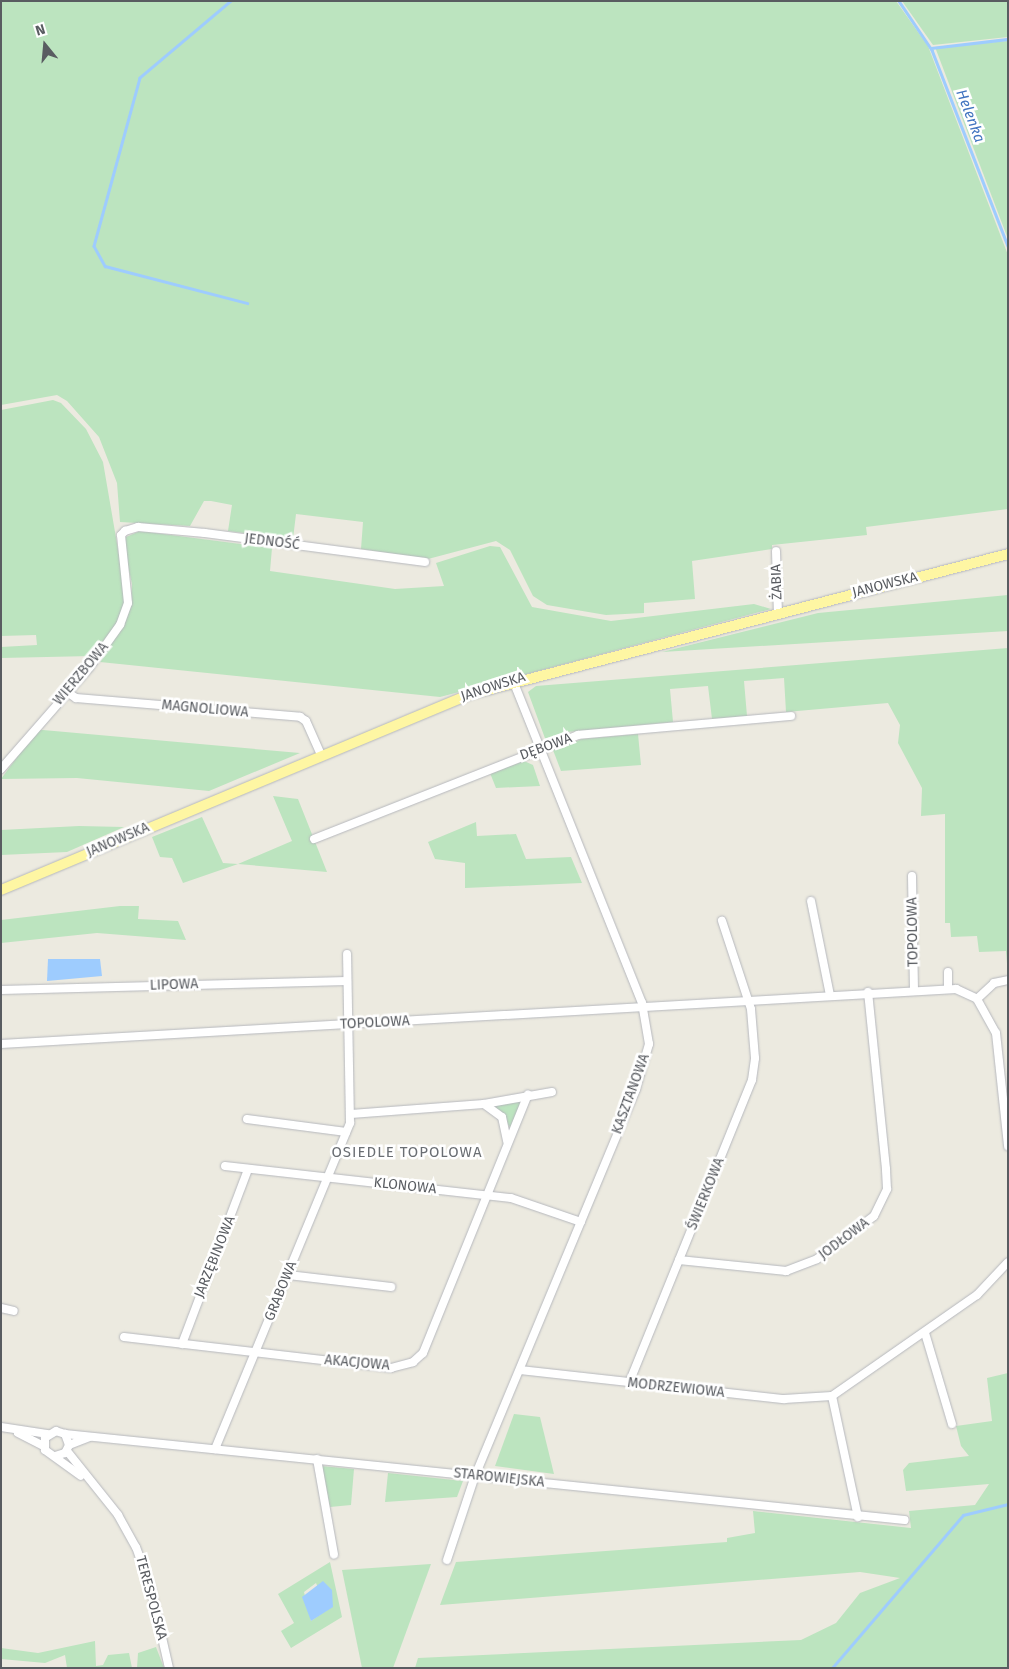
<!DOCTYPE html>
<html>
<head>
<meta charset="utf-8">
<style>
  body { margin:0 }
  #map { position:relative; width:1009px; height:1669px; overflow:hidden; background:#eceae0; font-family:"Fira Sans",sans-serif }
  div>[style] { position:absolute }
  .green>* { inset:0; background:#bce4bf }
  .water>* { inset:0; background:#9eccfe }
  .stream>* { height:2.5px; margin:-1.25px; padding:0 1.25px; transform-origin:1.25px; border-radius:1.25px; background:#9eccfe }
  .roads { filter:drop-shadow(0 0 1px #b6b8bd) drop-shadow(0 0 1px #b6b8bd) }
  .minor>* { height:8px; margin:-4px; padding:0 4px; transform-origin:4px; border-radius:4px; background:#fff }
  .major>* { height:10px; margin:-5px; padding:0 5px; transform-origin:5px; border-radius:5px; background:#fef6a3 }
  span { translate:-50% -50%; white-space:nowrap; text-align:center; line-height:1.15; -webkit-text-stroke:5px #fff; paint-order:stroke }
  .street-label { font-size:14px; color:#595c61 }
  .water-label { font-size:15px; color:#4275c0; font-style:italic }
  .neighbourhood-label { font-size:15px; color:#6a6e73; letter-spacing:1px }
  .frame { position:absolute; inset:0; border:2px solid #595c61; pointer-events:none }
  .north { position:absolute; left:20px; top:20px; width:50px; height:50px; -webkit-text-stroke:4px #fff; paint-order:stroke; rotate:343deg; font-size:14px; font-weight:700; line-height:20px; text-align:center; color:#595c61 }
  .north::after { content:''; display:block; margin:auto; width:18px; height:22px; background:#595c61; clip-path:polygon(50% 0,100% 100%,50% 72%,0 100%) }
</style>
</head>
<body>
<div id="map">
  <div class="green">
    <i style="clip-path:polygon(1px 1px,896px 1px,928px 46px,1008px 255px,1008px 509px,866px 527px,867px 535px,772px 545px,772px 549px,692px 561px,695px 599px,644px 603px,644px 613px,606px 615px,547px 605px,533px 596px,510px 550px,496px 541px,428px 559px,361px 549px,363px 522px,296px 514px,293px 539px,228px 531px,232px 505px,211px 501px,204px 501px,190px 526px,120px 522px,117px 483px,99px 437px,67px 401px,57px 395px,1px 405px)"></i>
    <i style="clip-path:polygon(902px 1px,1008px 1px,1008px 37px,933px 45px)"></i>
    <i style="clip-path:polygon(1008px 41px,1008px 239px,935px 47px)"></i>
    <i style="clip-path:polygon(53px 400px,61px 403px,86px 429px,103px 462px,126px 596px,120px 619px,92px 656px,1px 658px,1px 647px,37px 645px,36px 635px,1px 636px,1px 410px)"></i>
    <i style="clip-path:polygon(140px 531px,272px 548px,270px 571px,395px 589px,444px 586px,436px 563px,490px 546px,500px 547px,532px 607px,611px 621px,754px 604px,771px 609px,440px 697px,100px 662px,131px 606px,132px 584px,123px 544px,126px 537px)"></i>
    <i style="clip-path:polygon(1008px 595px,1008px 631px,662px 652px,818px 613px)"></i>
    <i style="clip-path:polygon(1008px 648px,1008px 976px,1006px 951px,979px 952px,977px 936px,951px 937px,950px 923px,945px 923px,945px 814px,921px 816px,922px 788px,898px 743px,900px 725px,888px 703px,786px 712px,784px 678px,744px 681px,747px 716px,712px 719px,708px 686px,670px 689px,673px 722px,567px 732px,546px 741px,528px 692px,536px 686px)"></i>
    <i style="clip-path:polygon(37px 730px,43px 730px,300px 753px,209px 791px,77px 778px,1px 779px)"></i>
    <i style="clip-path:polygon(638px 734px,641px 765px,561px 771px,553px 750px,582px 739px)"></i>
    <i style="clip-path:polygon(524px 761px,533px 765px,540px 786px,496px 788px,490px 773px)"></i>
    <i style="clip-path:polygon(273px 796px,298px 799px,327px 872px,238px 864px,183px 883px,172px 858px,160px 857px,152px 837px,202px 817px,223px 863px,238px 864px,292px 841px)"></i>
    <i style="clip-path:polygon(476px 822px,477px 836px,516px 834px,526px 859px,571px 857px,582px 883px,465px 888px,465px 863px,435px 859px,428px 842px)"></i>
    <i style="clip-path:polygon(79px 826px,124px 827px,67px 852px,1px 855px,1px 830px)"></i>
    <i style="clip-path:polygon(120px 906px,139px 906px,138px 919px,178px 921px,186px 940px,97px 933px,1px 943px,1px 920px)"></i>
    <i style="clip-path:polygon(523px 1098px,511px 1127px,510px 1127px,492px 1105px)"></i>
    <i style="clip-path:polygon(1008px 1373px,1008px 1668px,415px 1668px,418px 1658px,801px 1640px,836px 1623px,860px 1593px,900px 1578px,860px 1572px,440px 1605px,456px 1562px,727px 1542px,727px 1538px,755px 1533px,753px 1511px,911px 1528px,909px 1511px,975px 1505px,989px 1484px,906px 1491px,903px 1470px,909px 1463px,969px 1456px,961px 1446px,956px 1426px,992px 1421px,987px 1378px)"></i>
    <i style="clip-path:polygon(514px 1414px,540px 1417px,554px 1474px,495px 1466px)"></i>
    <i style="clip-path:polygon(321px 1466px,354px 1469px,351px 1505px,330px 1507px)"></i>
    <i style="clip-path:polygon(388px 1473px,463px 1481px,457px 1497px,385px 1502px)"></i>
    <i style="clip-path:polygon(evenodd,330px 1562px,342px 1617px,291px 1648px,281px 1631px,294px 1623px,278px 1594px,330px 1562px,316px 1583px,327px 1610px,311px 1621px,304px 1592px,316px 1583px)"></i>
    <i style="clip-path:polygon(431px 1564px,393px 1668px,362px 1668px,342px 1570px)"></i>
    <i style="clip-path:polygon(95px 1641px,96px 1666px,103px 1665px,108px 1655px,129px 1653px,132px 1668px,67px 1668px,65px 1655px,45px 1663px,1px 1659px,1px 1648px,38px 1653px)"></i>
    <i style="clip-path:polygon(156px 1647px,164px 1668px,137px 1668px,138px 1653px)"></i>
  </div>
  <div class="water">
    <i style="clip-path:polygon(48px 959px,100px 959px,102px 976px,47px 981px)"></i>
    <i style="clip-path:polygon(323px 1581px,332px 1590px,333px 1607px,311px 1621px,302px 1597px)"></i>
  </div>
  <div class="stream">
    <i style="left:231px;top:1px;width:119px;rotate:139.8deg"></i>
    <i style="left:140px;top:78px;width:174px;rotate:105.3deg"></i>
    <i style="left:94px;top:246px;width:23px;rotate:61deg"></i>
    <i style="left:105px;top:266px;width:147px;rotate:14.6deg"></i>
    <i style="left:899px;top:1px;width:59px;rotate:56deg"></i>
    <i style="left:932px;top:50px;width:210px;rotate:68.8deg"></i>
    <i style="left:931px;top:48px;width:78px;rotate:-6.7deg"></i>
    <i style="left:832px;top:1668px;width:201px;rotate:-49.4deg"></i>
    <i style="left:963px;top:1515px;width:46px;rotate:-13.7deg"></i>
  </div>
  <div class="roads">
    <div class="minor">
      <i style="left:776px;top:551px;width:62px;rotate:88.2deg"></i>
      <i style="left:67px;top:692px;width:11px;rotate:34deg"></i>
      <i style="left:76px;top:698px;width:225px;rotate:4.8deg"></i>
      <i style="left:300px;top:717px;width:7px;rotate:34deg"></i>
      <i style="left:306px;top:721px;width:37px;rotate:66deg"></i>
      <i style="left:1px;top:769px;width:135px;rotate:-48.9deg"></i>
      <i style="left:90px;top:667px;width:52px;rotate:-54.5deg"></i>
      <i style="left:120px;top:625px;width:23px;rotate:-70deg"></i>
      <i style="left:128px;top:603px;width:68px;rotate:-95.9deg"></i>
      <i style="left:121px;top:535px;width:6px;rotate:-45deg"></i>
      <i style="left:125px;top:531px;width:14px;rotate:-17deg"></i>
      <i style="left:138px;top:527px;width:67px;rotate:5.1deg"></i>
      <i style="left:205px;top:533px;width:222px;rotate:7.5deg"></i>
      <i style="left:314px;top:839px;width:284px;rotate:-21.5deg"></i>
      <i style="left:578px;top:735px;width:214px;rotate:-5.1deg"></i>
      <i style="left:912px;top:876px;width:112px;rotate:89deg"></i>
      <i style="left:811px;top:901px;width:96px;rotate:78.6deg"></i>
      <i style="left:948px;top:972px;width:16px;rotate:90deg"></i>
      <i style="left:1px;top:990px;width:346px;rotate:-1.5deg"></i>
      <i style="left:977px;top:999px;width:23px;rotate:-43deg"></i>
      <i style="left:994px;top:983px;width:14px;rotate:-12deg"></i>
      <i style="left:1px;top:1044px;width:957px;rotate:-3.3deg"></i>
      <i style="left:956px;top:989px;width:23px;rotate:25deg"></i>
      <i style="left:977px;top:999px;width:39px;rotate:61deg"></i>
      <i style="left:996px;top:1033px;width:114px;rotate:83.9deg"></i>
      <i style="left:484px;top:1104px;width:22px;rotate:36deg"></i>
      <i style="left:502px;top:1117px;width:25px;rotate:78deg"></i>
      <i style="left:351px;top:1114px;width:133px;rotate:-4.3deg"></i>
      <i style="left:484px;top:1104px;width:69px;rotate:-10deg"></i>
      <i style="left:247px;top:1119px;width:100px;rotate:7.5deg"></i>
      <i style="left:225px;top:1166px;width:288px;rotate:6.4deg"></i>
      <i style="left:511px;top:1198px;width:74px;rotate:18.9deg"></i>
      <i style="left:679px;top:1260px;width:108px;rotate:5.9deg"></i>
      <i style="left:786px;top:1271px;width:33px;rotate:-21deg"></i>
      <i style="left:817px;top:1259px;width:71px;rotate:-37deg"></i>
      <i style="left:874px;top:1216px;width:30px;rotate:-64deg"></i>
      <i style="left:887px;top:1189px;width:20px;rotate:-93deg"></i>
      <i style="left:886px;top:1169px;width:178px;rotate:-95.8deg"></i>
      <i style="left:288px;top:1275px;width:104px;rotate:6.6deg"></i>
      <i style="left:1px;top:1308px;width:13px;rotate:13deg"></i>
      <i style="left:925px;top:1333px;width:95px;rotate:73.5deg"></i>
      <i style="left:124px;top:1337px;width:269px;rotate:6.6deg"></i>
      <i style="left:391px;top:1368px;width:23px;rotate:-15deg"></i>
      <i style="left:413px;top:1362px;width:13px;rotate:-42deg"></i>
      <i style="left:423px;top:1353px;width:279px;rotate:-67.9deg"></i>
      <i style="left:182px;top:1344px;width:187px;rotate:-69.3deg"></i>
      <i style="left:520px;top:1370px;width:266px;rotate:6.3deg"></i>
      <i style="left:784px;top:1399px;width:48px;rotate:-3.6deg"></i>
      <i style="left:832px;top:1396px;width:177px;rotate:-34.9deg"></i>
      <i style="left:977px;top:1295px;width:45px;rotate:-46.8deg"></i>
      <i style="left:629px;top:1383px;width:327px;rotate:-67.9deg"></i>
      <i style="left:752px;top:1080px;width:22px;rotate:-82deg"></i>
      <i style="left:755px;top:1058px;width:49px;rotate:-94.7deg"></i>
      <i style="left:751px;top:1009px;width:93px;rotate:-108.2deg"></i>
      <i style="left:832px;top:1396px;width:124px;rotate:77.9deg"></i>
      <i style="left:1px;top:1427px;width:48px;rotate:8.5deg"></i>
      <i style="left:18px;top:1433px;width:29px;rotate:27deg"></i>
      <i style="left:65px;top:1434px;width:844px;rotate:5.85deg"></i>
      <i style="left:69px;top:1445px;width:22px;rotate:-21deg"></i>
      <i style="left:215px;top:1449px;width:353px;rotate:-67.5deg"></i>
      <i style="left:350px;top:1123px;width:169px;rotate:-91deg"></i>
      <i style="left:67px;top:1451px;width:82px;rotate:51.4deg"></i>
      <i style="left:118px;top:1515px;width:37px;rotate:61deg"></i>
      <i style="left:136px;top:1547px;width:45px;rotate:70.3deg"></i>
      <i style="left:151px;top:1589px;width:81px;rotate:77.2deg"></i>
      <i style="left:55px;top:1456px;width:10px;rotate:-17deg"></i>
      <i style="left:65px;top:1453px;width:9px;rotate:-63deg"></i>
      <i style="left:69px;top:1445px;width:12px;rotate:-110deg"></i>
      <i style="left:65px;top:1434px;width:9px;rotate:-162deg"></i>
      <i style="left:56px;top:1431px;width:13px;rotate:148deg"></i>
      <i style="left:45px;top:1438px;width:12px;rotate:90deg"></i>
      <i style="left:45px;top:1450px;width:44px;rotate:35.8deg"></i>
      <i style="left:317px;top:1459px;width:97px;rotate:79.9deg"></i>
      <i style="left:447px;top:1560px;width:89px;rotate:-71.6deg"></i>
      <i style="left:475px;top:1476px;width:419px;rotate:-67.4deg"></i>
      <i style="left:636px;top:1089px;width:47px;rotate:-73.9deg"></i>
      <i style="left:649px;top:1044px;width:42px;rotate:-99.7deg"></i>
      <i style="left:642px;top:1003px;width:348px;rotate:-111.8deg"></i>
    </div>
    <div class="major">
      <i style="left:1px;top:890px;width:506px;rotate:-22.66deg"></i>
      <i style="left:468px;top:695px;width:558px;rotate:-14.63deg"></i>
    </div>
  </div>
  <div class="street-label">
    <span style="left:272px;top:542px;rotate:7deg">JEDNOŚĆ</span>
    <span style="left:777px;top:582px;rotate:-92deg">ŻABIA</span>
    <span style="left:885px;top:585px;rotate:-14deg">JANOWSKA</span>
    <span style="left:81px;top:674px;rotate:-50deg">WIERZBOWA</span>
    <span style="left:493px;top:687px;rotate:-18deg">JANOWSKA</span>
    <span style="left:205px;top:709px;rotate:5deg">MAGNOLIOWA</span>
    <span style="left:546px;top:747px;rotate:-20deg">DĘBOWA</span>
    <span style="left:118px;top:840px;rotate:-23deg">JANOWSKA</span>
    <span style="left:913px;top:932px;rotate:-91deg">TOPOLOWA</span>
    <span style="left:174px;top:985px;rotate:-2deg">LIPOWA</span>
    <span style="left:375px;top:1023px;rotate:-3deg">TOPOLOWA</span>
    <span style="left:631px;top:1094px;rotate:-70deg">KASZTANOWA</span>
    <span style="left:405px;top:1186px;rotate:6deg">KLONOWA</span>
    <span style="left:706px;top:1194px;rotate:-68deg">ŚWIERKOWA</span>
    <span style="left:844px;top:1239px;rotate:-37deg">JODŁOWA</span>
    <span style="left:215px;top:1257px;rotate:-68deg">JARZĘBINOWA</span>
    <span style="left:281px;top:1291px;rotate:-68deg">GRABOWA</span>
    <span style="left:357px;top:1363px;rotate:5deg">AKACJOWA</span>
    <span style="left:676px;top:1388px;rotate:6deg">MODRZEWIOWA</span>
    <span style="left:499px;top:1478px;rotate:6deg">STAROWIEJSKA</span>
    <span style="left:151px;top:1598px;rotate:75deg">TERESPOLSKA</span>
  </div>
  <div class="water-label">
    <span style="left:970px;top:116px;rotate:69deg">Helenka</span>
  </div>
  <div class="neighbourhood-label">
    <span style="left:407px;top:1153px">OSIEDLE TOPOLOWA</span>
  </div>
  <div class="frame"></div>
  <div class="north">N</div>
</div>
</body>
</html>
